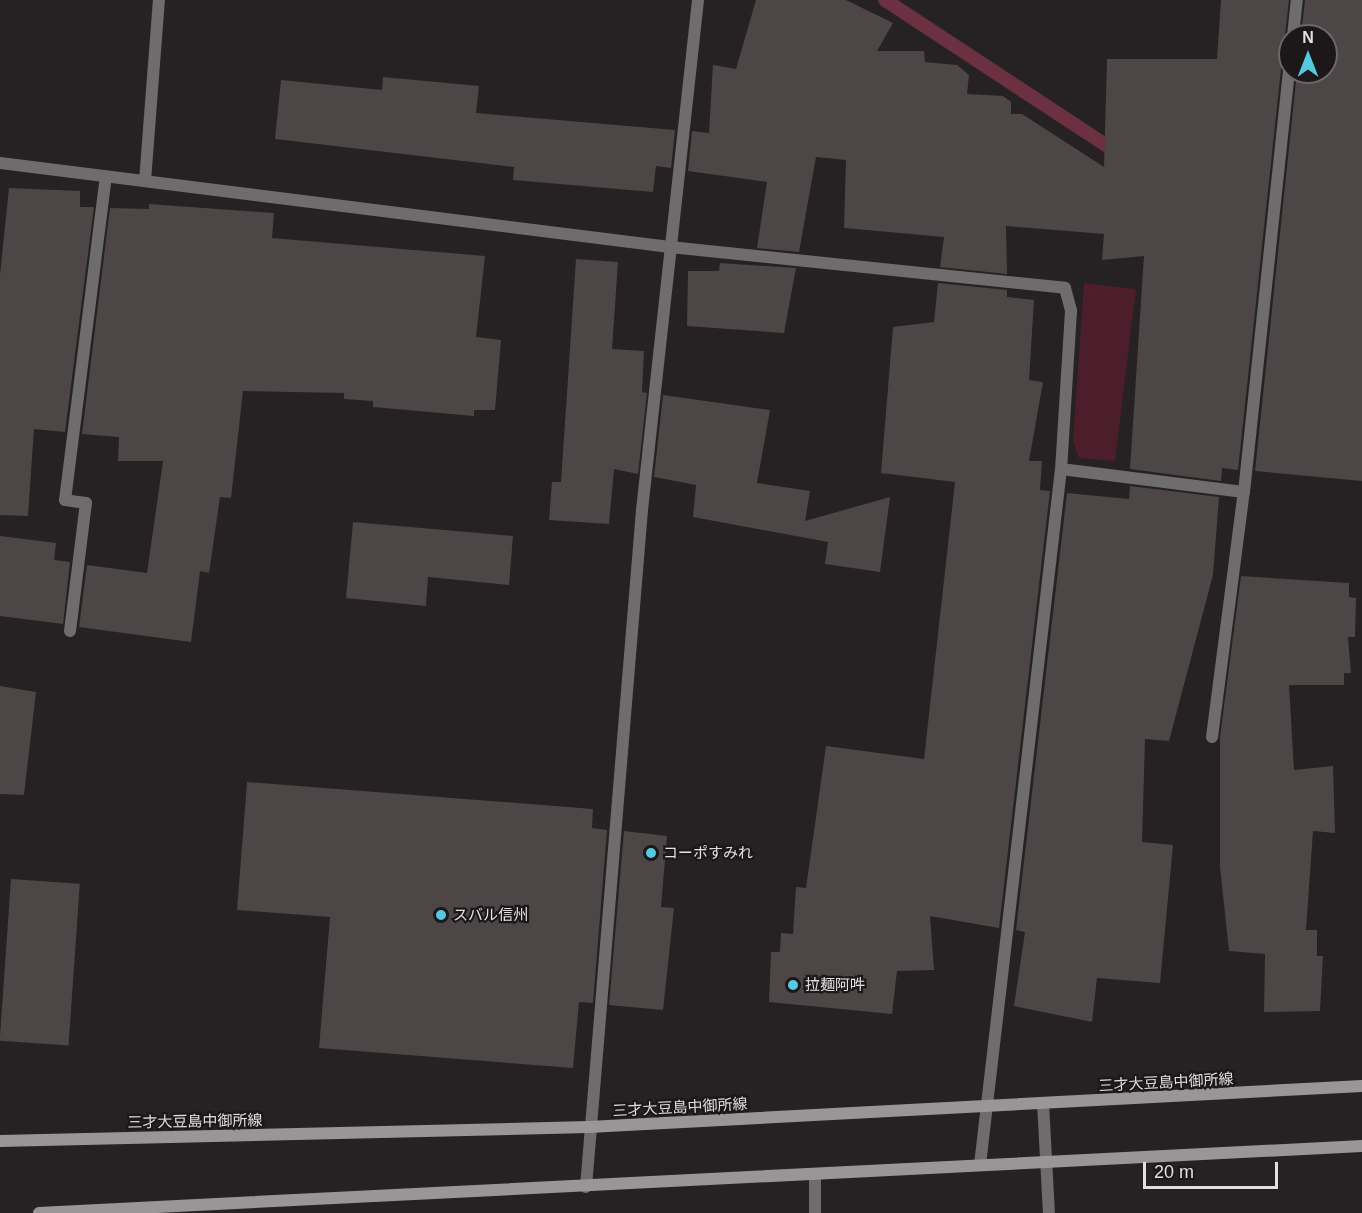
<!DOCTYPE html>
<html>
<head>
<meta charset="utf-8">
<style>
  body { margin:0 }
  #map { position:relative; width:1362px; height:1213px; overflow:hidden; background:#262122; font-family:Arial,"Noto Sans JP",sans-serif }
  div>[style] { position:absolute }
  .green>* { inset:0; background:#4c1e2c }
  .stream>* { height:14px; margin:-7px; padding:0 7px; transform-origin:7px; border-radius:7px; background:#6b3041 }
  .building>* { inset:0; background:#4c4647; transform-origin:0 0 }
  .minor>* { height:12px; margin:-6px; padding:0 6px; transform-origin:6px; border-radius:6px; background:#6f6c6d }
  .secondary>* { height:12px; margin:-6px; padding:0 6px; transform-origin:6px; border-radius:6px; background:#9a9697 }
  .dots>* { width:16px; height:16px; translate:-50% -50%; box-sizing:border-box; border:3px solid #1c1819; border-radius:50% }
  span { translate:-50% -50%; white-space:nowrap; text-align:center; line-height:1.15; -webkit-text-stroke:4.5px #1c1819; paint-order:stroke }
  .poi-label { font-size:15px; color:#e2dfe0 }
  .left { translate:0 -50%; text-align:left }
  .street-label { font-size:15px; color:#e2dfe0 }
  .north { position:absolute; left:1278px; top:24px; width:60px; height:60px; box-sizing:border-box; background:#1c1819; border:2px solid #6b6869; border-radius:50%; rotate:0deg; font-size:16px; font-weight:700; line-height:24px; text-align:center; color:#e2dfe0 }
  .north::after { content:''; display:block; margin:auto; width:21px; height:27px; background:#56c9e1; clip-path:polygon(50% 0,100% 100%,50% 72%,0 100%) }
  .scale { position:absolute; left:1143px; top:1162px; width:135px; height:27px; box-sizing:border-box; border:3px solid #e2dfe0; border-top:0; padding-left:8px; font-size:18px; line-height:21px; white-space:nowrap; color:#e2dfe0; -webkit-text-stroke:4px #1c1819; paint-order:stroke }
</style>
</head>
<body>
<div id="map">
  <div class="green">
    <i style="clip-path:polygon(1084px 283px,1136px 289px,1115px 461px,1079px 458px,1073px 441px)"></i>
  </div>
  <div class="stream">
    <i style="left:885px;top:0;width:280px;rotate:33.3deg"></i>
  </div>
  <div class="building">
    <i style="clip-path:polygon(756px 0,846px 0,893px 23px,877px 51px,924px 51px,925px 62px,957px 65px,969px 75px,967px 94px,1003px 96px,1011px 102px,1011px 114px,1022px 114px,1104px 167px,1107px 59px,1217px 59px,1221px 0,1289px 0,1285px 35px,1290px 53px,1282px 60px,1238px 470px,1222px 468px,1221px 481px,1130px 469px,1144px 256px,1102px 260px,1104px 234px,1006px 226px,1007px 274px,940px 267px,944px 237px,844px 228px,846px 160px,816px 157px,799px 252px,757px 248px,767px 182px,688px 171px,692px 131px,709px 133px,713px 65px,736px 69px)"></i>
    <i style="clip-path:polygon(1305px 0,1362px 0,1362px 481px,1255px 471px,1297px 72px,1326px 72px,1326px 36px,1301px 36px)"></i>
    <i style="clip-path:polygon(383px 77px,479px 86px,476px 113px,675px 130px,671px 168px,656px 166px,653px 192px,513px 180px,514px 167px,275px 139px,281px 80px,382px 90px)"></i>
    <i style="clip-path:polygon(9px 188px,80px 191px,80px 207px,94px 207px,65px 432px,34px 429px,28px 516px,0 515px,0 275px)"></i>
    <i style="clip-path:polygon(149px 204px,274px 213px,272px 238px,485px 256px,476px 337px,501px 340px,495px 410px,474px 410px,474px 416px,373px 407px,373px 401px,344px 399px,344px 393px,243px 391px,231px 498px,220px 497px,209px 573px,200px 571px,191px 642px,79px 627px,87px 565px,147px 573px,163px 461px,118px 461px,119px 437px,82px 434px,110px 208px,149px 209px)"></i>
    <i style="clip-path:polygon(576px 259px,618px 262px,612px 349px,644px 351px,642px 392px,647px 393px,638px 474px,614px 469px,609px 524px,549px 520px,552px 482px,561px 482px)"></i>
    <i style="clip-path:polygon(720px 263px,796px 268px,784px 333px,687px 326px,688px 271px,719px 271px)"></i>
    <i style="clip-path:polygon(938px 283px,1007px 290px,1007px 297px,1034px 300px,1029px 380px,1043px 382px,1029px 461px,1042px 461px,1040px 490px,1050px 491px,999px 928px,930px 916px,934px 970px,897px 971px,892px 1014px,769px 1002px,771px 952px,780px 952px,781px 933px,793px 934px,796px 887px,806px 888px,826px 746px,924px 759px,955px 482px,881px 473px,893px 327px,934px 322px)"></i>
    <i style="clip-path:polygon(663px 395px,770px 410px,757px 483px,810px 491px,805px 521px,890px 497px,880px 572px,825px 564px,828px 542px,693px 517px,696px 485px,654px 477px)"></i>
    <i style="clip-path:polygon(1130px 486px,1219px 497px,1213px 575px,1169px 741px,1145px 739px,1142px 842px,1173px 845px,1160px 983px,1097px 978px,1092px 1022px,1014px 1006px,1025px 932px,1016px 930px,1067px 493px,1129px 499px)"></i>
    <i style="clip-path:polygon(353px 522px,513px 536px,509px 585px,428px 577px,426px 606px,346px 598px)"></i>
    <i style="clip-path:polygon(0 536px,56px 543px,54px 560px,70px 562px,63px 624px,0 616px)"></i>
    <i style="clip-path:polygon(1241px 576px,1349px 583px,1349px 597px,1356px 598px,1355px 637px,1348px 637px,1351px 673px,1344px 673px,1344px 685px,1289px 685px,1294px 770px,1333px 766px,1335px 833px,1313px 831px,1306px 930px,1317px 930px,1317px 956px,1323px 956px,1320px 1011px,1264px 1012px,1265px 954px,1229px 951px,1220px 867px,1220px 737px)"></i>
    <i style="clip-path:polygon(0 686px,36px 692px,24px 795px,0 794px)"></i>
    <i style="clip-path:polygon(247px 782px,593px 809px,592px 828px,607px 830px,593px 1003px,579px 1002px,573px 1068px,319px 1048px,330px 917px,237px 910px)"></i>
    <i style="clip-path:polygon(624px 831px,667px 836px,661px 907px,674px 908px,663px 1010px,609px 1005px)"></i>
    <i style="left:11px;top:879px;width:69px;height:162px;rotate:4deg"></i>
  </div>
  <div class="minor">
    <i style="left:1293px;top:36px;width:36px;rotate:-84deg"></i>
    <i style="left:0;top:163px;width:675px;rotate:7.15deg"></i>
    <i style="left:670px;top:247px;width:397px;rotate:5.9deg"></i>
    <i style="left:1065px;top:288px;width:24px;rotate:75deg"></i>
    <i style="left:1071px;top:311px;width:158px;rotate:93.6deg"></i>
    <i style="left:1061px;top:469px;width:701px;rotate:96.64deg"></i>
    <i style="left:145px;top:181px;width:182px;rotate:-85.6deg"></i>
    <i style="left:1061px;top:469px;width:184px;rotate:7.2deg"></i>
    <i style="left:1244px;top:492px;width:433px;rotate:-83.9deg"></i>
    <i style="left:70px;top:631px;width:129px;rotate:-82.9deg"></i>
    <i style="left:86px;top:503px;width:21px;rotate:-172deg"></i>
    <i style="left:65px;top:500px;width:326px;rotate:-82.8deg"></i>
    <i style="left:1212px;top:737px;width:247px;rotate:-82.6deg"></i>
    <i style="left:1043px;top:1103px;width:110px;rotate:86.9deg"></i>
    <i style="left:586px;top:1187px;width:679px;rotate:-85.27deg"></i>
    <i style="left:642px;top:510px;width:513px;rotate:-83.73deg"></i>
    <i style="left:815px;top:1213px;width:37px;rotate:-90deg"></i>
  </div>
  <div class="secondary">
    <i style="left:0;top:1141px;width:589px;rotate:-1.36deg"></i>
    <i style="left:589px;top:1127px;width:774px;rotate:-3.04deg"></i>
    <i style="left:39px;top:1213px;width:1325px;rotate:-2.9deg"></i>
  </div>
  <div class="dots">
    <i style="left:651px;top:853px;background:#56c9e1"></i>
    <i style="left:441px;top:915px;background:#56c9e1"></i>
    <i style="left:793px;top:985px;background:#56c9e1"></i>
  </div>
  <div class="poi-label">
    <span class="left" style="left:663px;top:853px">コーポすみれ</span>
    <span class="left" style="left:453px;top:915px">スバル信州</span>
    <span class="left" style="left:805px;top:985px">拉麺阿吽</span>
  </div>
  <div class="street-label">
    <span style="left:1166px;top:1082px;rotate:-3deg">三才大豆島中御所線</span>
    <span style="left:680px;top:1107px;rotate:-3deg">三才大豆島中御所線</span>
    <span style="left:195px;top:1121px;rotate:-1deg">三才大豆島中御所線</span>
  </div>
  <div class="north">N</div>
  <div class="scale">20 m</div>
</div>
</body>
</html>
